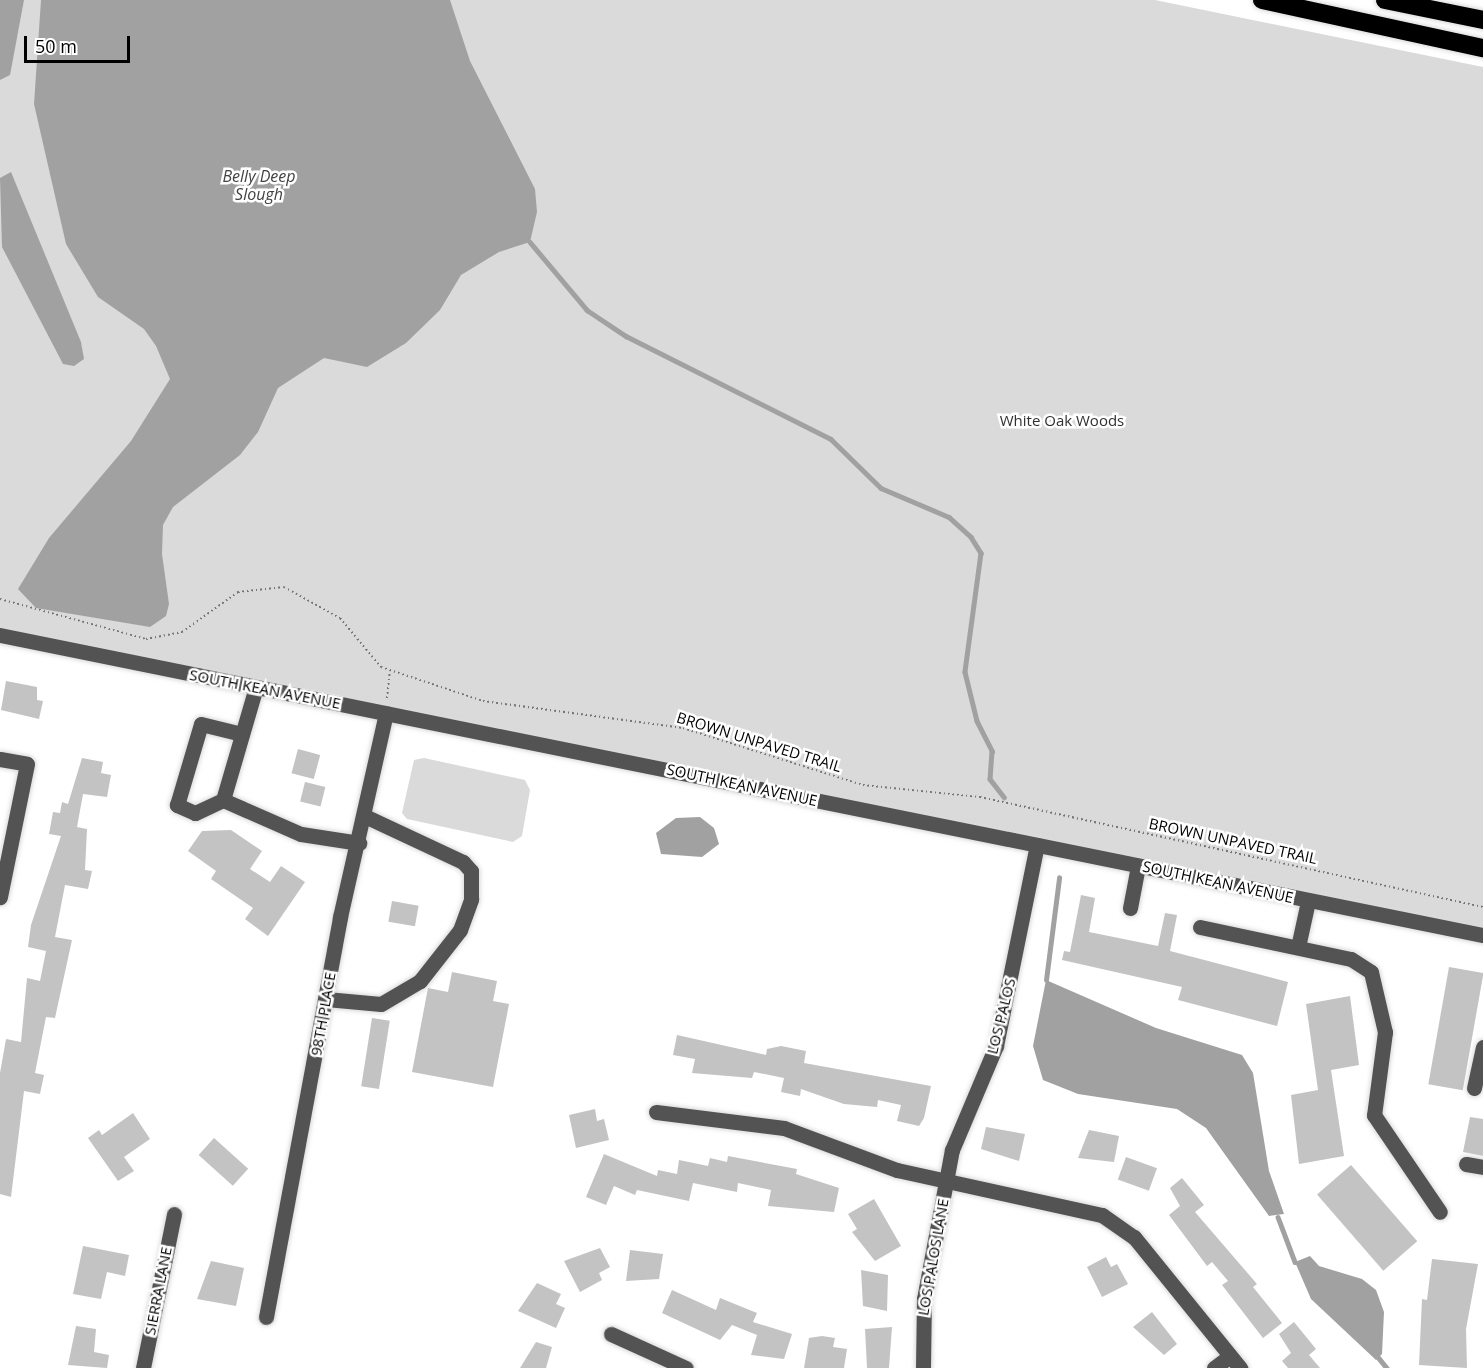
<!DOCTYPE html>
<html>
<head>
<meta charset="utf-8">
<style>
  body { margin:0 }
  #map { position:relative; width:1483px; height:1368px; overflow:hidden; background:#fff; font-family:"Open Sans",sans-serif }
  div>[style] { position:absolute }
  .green>* { inset:0; background:#dadada }
  .water>* { inset:0; background:#a1a1a1 }
  .stream>* { height:4.5px; margin:-2.25px; padding:0 2.25px; transform-origin:2.25px; border-radius:2.25px; background:#a1a1a1 }
  .building>* { inset:0; background:#c3c3c3; transform-origin:0 0 }
  .path>* { height:2px; margin-top:-1px; transform-origin:0; background:repeating-linear-gradient(90deg,#757575 0 1.5px,transparent 0 4.5px) }
  .roads { filter:drop-shadow(0 0 2px #dbdbdb) drop-shadow(0 0 2px #dbdbdb) }
  .minor>* { height:15px; margin:-7.5px; padding:0 7.5px; transform-origin:7.5px; border-radius:7.5px; background:#535353 }
  .highway>* { height:18px; margin:-9px; padding:0 9px; transform-origin:9px; border-radius:9px; background:#000 }
  span { translate:-50% -50%; white-space:nowrap; text-align:center; line-height:1.15; -webkit-text-stroke:5px #fff; paint-order:stroke }
  .park-label { font-size:15px; color:#313131 }
  .street-label { font-size:15px; color:#000 }
  .water-label { font-size:16px; color:#424242; font-style:italic }
  .scale { position:absolute; left:24px; top:36px; width:106px; height:27px; box-sizing:border-box; border:3px solid #000; border-top:0; padding-left:8px; font-size:18px; line-height:21px; white-space:nowrap; color:#000; -webkit-text-stroke:4px #fff; paint-order:stroke }
</style>
</head>
<body>
<div id="map">
  <div class="green">
    <i style="clip-path:polygon(0 0,1155px 0,1483px 67px,1483px 936px,0 632px)"></i>
    <i style="clip-path:polygon(424px 758px,525px 780px,530px 790px,522px 836px,513px 842px,407px 819px,402px 813px,414px 760px)"></i>
  </div>
  <div class="water">
    <i style="clip-path:polygon(0 0,24px 0,10px 75px,0 80px)"></i>
    <i style="clip-path:polygon(41px 0,450px 0,470px 61px,535px 189px,537px 212px,530px 242px,499px 252px,461px 275px,440px 310px,406px 343px,367px 367px,324px 358px,278px 388px,258px 432px,240px 455px,173px 507px,163px 525px,162px 554px,169px 604px,166px 616px,150px 627px,36px 608px,18px 589px,49px 538px,131px 441px,170px 379px,156px 346px,144px 329px,98px 297px,66px 244px,34px 104px)"></i>
    <i style="clip-path:polygon(11px 172px,81px 342px,84px 359px,74px 366px,63px 364px,2px 247px,0 178px)"></i>
    <i style="clip-path:polygon(700px 817px,714px 828px,719px 844px,702px 857px,661px 854px,656px 833px,676px 818px)"></i>
    <i style="clip-path:polygon(1046px 980px,1156px 1028px,1242px 1055px,1253px 1073px,1269px 1171px,1284px 1214px,1269px 1216px,1206px 1128px,1177px 1109px,1078px 1094px,1043px 1080px,1033px 1046px)"></i>
    <i style="clip-path:polygon(1310px 1256px,1319px 1266px,1362px 1279px,1376px 1290px,1384px 1312px,1382px 1354px,1376px 1360px,1311px 1299px,1295px 1262px)"></i>
  </div>
  <div class="stream">
    <i style="left:530px;top:242px;width:89px;rotate:50deg"></i>
    <i style="left:587px;top:310px;width:47px;rotate:33.7deg"></i>
    <i style="left:626px;top:336px;width:229px;rotate:26.7deg"></i>
    <i style="left:831px;top:439px;width:70px;rotate:44.4deg"></i>
    <i style="left:881px;top:488px;width:74px;rotate:23.1deg"></i>
    <i style="left:949px;top:517px;width:30px;rotate:42deg"></i>
    <i style="left:971px;top:537px;width:19px;rotate:58deg"></i>
    <i style="left:981px;top:553px;width:120px;rotate:97.7deg"></i>
    <i style="left:965px;top:672px;width:50px;rotate:76.2deg"></i>
    <i style="left:977px;top:721px;width:34px;rotate:63deg"></i>
    <i style="left:992px;top:751px;width:28px;rotate:94deg"></i>
    <i style="left:990px;top:779px;width:23px;rotate:52deg"></i>
    <i style="left:1046px;top:980px;width:103px;rotate:-82.7deg"></i>
    <i style="left:1278px;top:1217px;width:48px;rotate:69.3deg"></i>
    <i style="left:1378px;top:1357px;width:14px;rotate:51deg"></i>
  </div>
  <div class="building">
    <i style="clip-path:polygon(6px 681px,37px 687px,37px 700px,43px 701px,39px 719px,1px 710px)"></i>
    <i style="left:298px;top:749px;width:23px;height:25px;rotate:15deg"></i>
    <i style="clip-path:polygon(82px 758px,103px 762px,101px 773px,111px 775px,107px 797px,83px 794px,77px 827px,87px 829px,85px 870px,92px 871px,88px 889px,65px 885px,55px 937px,72px 940px,55px 1018px,46px 1017px,35px 1073px,44px 1075px,40px 1094px,24px 1091px,11px 1197px,0 1194px,0 1073px,6px 1039px,21px 1042px,27px 978px,40px 981px,46px 951px,28px 947px,31px 925px,61px 836px,49px 834px,53px 812px,60px 813px,62px 802px,68px 804px)"></i>
    <i style="left:305px;top:782px;width:21px;height:20px;rotate:14deg"></i>
    <i style="clip-path:polygon(231px 830px,262px 851px,250px 869px,270px 882px,281px 866px,305px 882px,268px 936px,245px 919px,253px 908px,211px 879px,216px 871px,188px 851px,202px 831px)"></i>
    <i style="clip-path:polygon(1081px 895px,1095px 898px,1089px 932px,1158px 946px,1165px 913px,1177px 915px,1170px 951px,1288px 982px,1277px 1026px,1178px 1000px,1182px 987px,1062px 960px,1064px 951px,1070px 952px)"></i>
    <i style="left:392px;top:901px;width:27px;height:21px;rotate:10deg"></i>
    <i style="left:1449px;top:967px;width:35px;height:119px;rotate:10deg"></i>
    <i style="clip-path:polygon(452px 972px,497px 981px,493px 1001px,509px 1004px,493px 1087px,412px 1072px,428px 988px,448px 992px)"></i>
    <i style="clip-path:polygon(1350px 996px,1359px 1065px,1331px 1070px,1344px 1156px,1299px 1164px,1291px 1095px,1318px 1090px,1306px 1004px)"></i>
    <i style="left:372px;top:1018px;width:18px;height:69px;rotate:9deg"></i>
    <i style="clip-path:polygon(677px 1035px,766px 1055px,767px 1049px,781px 1046px,806px 1051px,804px 1063px,931px 1086px,924px 1118px,919px 1126px,897px 1121px,901px 1105px,878px 1100px,877px 1107px,844px 1104px,801px 1089px,800px 1096px,781px 1092px,784px 1078px,754px 1072px,752px 1078px,692px 1073px,695px 1059px,673px 1055px)"></i>
    <i style="clip-path:polygon(595px 1109px,597px 1121px,604px 1119px,609px 1140px,576px 1148px,569px 1115px)"></i>
    <i style="clip-path:polygon(133px 1113px,150px 1139px,124px 1157px,134px 1171px,118px 1181px,88px 1138px,99px 1130px,102px 1135px)"></i>
    <i style="clip-path:polygon(1470px 1117px,1483px 1119px,1483px 1156px,1463px 1152px)"></i>
    <i style="clip-path:polygon(986px 1127px,1025px 1134px,1019px 1161px,981px 1149px)"></i>
    <i style="clip-path:polygon(1089px 1130px,1119px 1136px,1114px 1162px,1078px 1158px)"></i>
    <i style="left:214px;top:1138px;width:46px;height:23px;rotate:42deg"></i>
    <i style="clip-path:polygon(604px 1154px,657px 1176px,658px 1170px,677px 1174px,679px 1160px,708px 1166px,710px 1158px,727px 1162px,728px 1156px,797px 1169px,796px 1174px,839px 1188px,834px 1212px,768px 1206px,771px 1190px,738px 1183px,737px 1192px,693px 1183px,689px 1201px,637px 1190px,635px 1195px,614px 1186px,606px 1205px,586px 1197px)"></i>
    <i style="left:1126px;top:1157px;width:33px;height:24px;rotate:20deg"></i>
    <i style="left:1351px;top:1165px;width:101px;height:45px;rotate:49deg"></i>
    <i style="clip-path:polygon(1182px 1178px,1204px 1205px,1195px 1212px,1257px 1284px,1253px 1287px,1282px 1323px,1263px 1338px,1222px 1285px,1228px 1281px,1212px 1262px,1207px 1266px,1169px 1215px,1180px 1206px,1170px 1188px)"></i>
    <i style="clip-path:polygon(874px 1199px,901px 1246px,875px 1261px,852px 1232px,857px 1229px,848px 1214px)"></i>
    <i style="clip-path:polygon(83px 1246px,129px 1255px,125px 1276px,107px 1272px,101px 1299px,73px 1294px)"></i>
    <i style="clip-path:polygon(600px 1248px,610px 1267px,599px 1273px,602px 1280px,580px 1292px,564px 1261px)"></i>
    <i style="clip-path:polygon(630px 1250px,663px 1254px,659px 1279px,626px 1281px)"></i>
    <i style="clip-path:polygon(1106px 1257px,1111px 1267px,1117px 1264px,1128px 1284px,1102px 1297px,1087px 1267px)"></i>
    <i style="clip-path:polygon(1432px 1259px,1478px 1264px,1466px 1329px,1467px 1368px,1419px 1365px,1422px 1299px,1427px 1300px)"></i>
    <i style="clip-path:polygon(211px 1261px,244px 1268px,236px 1306px,197px 1299px)"></i>
    <i style="clip-path:polygon(861px 1270px,888px 1275px,887px 1311px,863px 1306px)"></i>
    <i style="clip-path:polygon(537px 1283px,561px 1294px,556px 1304px,565px 1308px,556px 1328px,518px 1311px)"></i>
    <i style="clip-path:polygon(672px 1290px,716px 1310px,720px 1298px,757px 1313px,753px 1322px,792px 1334px,784px 1359px,751px 1355px,757px 1335px,732px 1325px,720px 1340px,662px 1313px)"></i>
    <i style="clip-path:polygon(1152px 1312px,1177px 1344px,1164px 1355px,1133px 1327px)"></i>
    <i style="clip-path:polygon(1294px 1322px,1316px 1349px,1309px 1355px,1320px 1368px,1288px 1368px,1282px 1361px,1291px 1353px,1279px 1334px)"></i>
    <i style="clip-path:polygon(76px 1326px,96px 1329px,94px 1352px,109px 1355px,107px 1368px,68px 1365px)"></i>
    <i style="clip-path:polygon(892px 1327px,889px 1368px,867px 1368px,865px 1329px)"></i>
    <i style="clip-path:polygon(822px 1336px,835px 1338px,833px 1347px,847px 1349px,844px 1368px,804px 1368px,809px 1338px)"></i>
    <i style="clip-path:polygon(536px 1342px,552px 1347px,546px 1368px,520px 1368px)"></i>
  </div>
  <div class="path">
    <i style="left:0;top:599px;width:151px;rotate:15.3deg"></i>
    <i style="left:146px;top:639px;width:37px;rotate:-11deg"></i>
    <i style="left:182px;top:632px;width:69px;rotate:-35.5deg"></i>
    <i style="left:238px;top:592px;width:46px;rotate:-6.2deg"></i>
    <i style="left:284px;top:587px;width:64px;rotate:29deg"></i>
    <i style="left:340px;top:618px;width:64px;rotate:50.1deg"></i>
    <i style="left:381px;top:667px;width:108px;rotate:18.4deg"></i>
    <i style="left:483px;top:701px;width:202px;rotate:7.7deg"></i>
    <i style="left:683px;top:728px;width:189px;rotate:17.6deg"></i>
    <i style="left:863px;top:785px;width:118px;rotate:5.9deg"></i>
    <i style="left:980px;top:797px;width:515px;rotate:12.34deg"></i>
    <i style="left:387px;top:698px;width:27px;rotate:-84deg"></i>
  </div>
  <div class="roads">
    <div class="minor">
      <i style="left:0;top:635px;width:1513px;rotate:11.44deg"></i>
      <i style="left:256px;top:687px;width:118px;rotate:106.3deg"></i>
      <i style="left:223px;top:800px;width:85px;rotate:23.6deg"></i>
      <i style="left:301px;top:834px;width:59px;rotate:8.8deg"></i>
      <i style="left:0;top:759px;width:27px;rotate:10deg"></i>
      <i style="left:27px;top:764px;width:136px;rotate:101.5deg"></i>
      <i style="left:223px;top:800px;width:31px;rotate:155deg"></i>
      <i style="left:195px;top:813px;width:20px;rotate:-156deg"></i>
      <i style="left:177px;top:805px;width:84px;rotate:-73.5deg"></i>
      <i style="left:201px;top:724px;width:42px;rotate:13.7deg"></i>
      <i style="left:1130px;top:908px;width:43px;rotate:-79.2deg"></i>
      <i style="left:1200px;top:927px;width:154px;rotate:12deg"></i>
      <i style="left:1351px;top:959px;width:24px;rotate:33deg"></i>
      <i style="left:1371px;top:972px;width:62px;rotate:76.9deg"></i>
      <i style="left:1385px;top:1032px;width:84px;rotate:97.5deg"></i>
      <i style="left:1374px;top:1115px;width:117px;rotate:55.8deg"></i>
      <i style="left:1298px;top:947px;width:47px;rotate:-77.7deg"></i>
      <i style="left:326px;top:999px;width:55px;rotate:5.2deg"></i>
      <i style="left:381px;top:1004px;width:45px;rotate:-30.5deg"></i>
      <i style="left:420px;top:981px;width:65px;rotate:-51.9deg"></i>
      <i style="left:460px;top:930px;width:33px;rotate:-70deg"></i>
      <i style="left:471px;top:899px;width:28px;rotate:-90deg"></i>
      <i style="left:471px;top:871px;width:12px;rotate:-132deg"></i>
      <i style="left:463px;top:862px;width:108px;rotate:-154.9deg"></i>
      <i style="left:1474px;top:1088px;width:42px;rotate:-77.6deg"></i>
      <i style="left:656px;top:1112px;width:129px;rotate:7.1deg"></i>
      <i style="left:784px;top:1128px;width:121px;rotate:20.4deg"></i>
      <i style="left:897px;top:1170px;width:210px;rotate:12.4deg"></i>
      <i style="left:1102px;top:1215px;width:39px;rotate:35deg"></i>
      <i style="left:1134px;top:1237px;width:169px;rotate:51deg"></i>
      <i style="left:1466px;top:1164px;width:17px;rotate:10deg"></i>
      <i style="left:266px;top:1317px;width:407px;rotate:-79.5deg"></i>
      <i style="left:340px;top:917px;width:209px;rotate:-77.3deg"></i>
      <i style="left:611px;top:1334px;width:82px;rotate:24.4deg"></i>
      <i style="left:143px;top:1368px;width:157px;rotate:-78.6deg"></i>
      <i style="left:923px;top:1368px;width:69px;rotate:-89.2deg"></i>
      <i style="left:924px;top:1299px;width:152px;rotate:-79.4deg"></i>
      <i style="left:952px;top:1150px;width:113px;rotate:-67.1deg"></i>
      <i style="left:996px;top:1046px;width:205px;rotate:-78.5deg"></i>
      <i style="left:1214px;top:1368px;width:20px;rotate:-37deg"></i>
    </div>
    <div class="highway">
      <i style="left:1262px;top:0;width:226px;rotate:12.3deg"></i>
      <i style="left:1385px;top:0;width:100px;rotate:11.5deg"></i>
    </div>
  </div>
  <div class="park-label">
    <span style="left:1062px;top:421px">White Oak Woods</span>
  </div>
  <div class="street-label">
    <span style="left:265px;top:689px;rotate:11deg">SOUTH KEAN AVENUE</span>
    <span style="left:759px;top:742px;rotate:17deg">BROWN UNPAVED TRAIL</span>
    <span style="left:742px;top:785px;rotate:12deg">SOUTH KEAN AVENUE</span>
    <span style="left:1233px;top:841px;rotate:12deg">BROWN UNPAVED TRAIL</span>
    <span style="left:1218px;top:882px;rotate:12deg">SOUTH KEAN AVENUE</span>
    <span style="left:323px;top:1014px;rotate:-80deg">98TH PLACE</span>
    <span style="left:1001px;top:1016px;rotate:-76deg">LOS PALOS</span>
    <span style="left:933px;top:1257px;rotate:-80deg">LOS PALOS LANE</span>
    <span style="left:158px;top:1291px;rotate:-79deg">SIERRA LANE</span>
  </div>
  <div class="water-label">
    <span style="left:259px;top:185px">Belly Deep<br>Slough</span>
  </div>
  <div class="scale">50 m</div>
</div>
</body>
</html>
